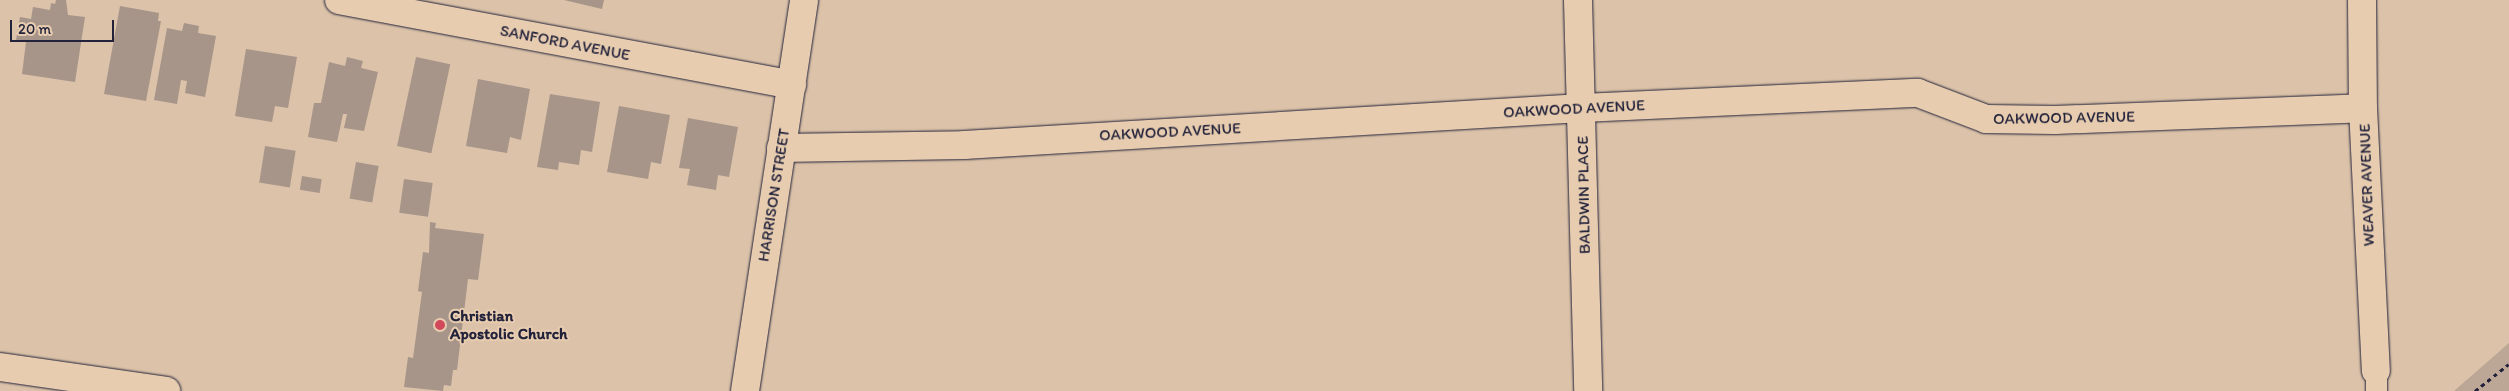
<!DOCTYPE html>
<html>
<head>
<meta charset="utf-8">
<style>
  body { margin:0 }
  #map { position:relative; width:2509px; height:391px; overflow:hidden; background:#dbc2a8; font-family:Itim,sans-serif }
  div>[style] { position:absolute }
  .green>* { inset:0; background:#bca796 }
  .building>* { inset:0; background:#a7958a; transform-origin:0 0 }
  .path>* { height:3px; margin-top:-1.5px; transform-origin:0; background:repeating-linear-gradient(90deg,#22223b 0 4px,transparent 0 8px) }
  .roads { filter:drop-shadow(0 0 1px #22223b) drop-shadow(0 0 1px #22223b) }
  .service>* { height:21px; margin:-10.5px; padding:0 10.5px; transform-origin:10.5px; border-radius:10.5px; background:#e7ccaf }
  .minor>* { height:28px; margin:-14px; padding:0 14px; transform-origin:14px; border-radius:14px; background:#e7ccaf }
  .dots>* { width:14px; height:14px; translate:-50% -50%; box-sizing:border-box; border:2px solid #e7ccaf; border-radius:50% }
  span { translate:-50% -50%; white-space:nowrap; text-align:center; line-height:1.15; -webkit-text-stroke:4px #e7ccaf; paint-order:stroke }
  .street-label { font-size:16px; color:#22223b }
  .poi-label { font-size:16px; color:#22223b; font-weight:700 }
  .left { translate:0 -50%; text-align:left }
  .scale { position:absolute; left:10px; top:20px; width:104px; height:22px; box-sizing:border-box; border:2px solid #22223b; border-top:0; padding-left:6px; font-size:15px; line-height:18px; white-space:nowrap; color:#22223b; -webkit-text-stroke:4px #e7ccaf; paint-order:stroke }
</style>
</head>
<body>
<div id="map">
  <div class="green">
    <i style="clip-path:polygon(2509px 343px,2509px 391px,2454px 391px)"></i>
  </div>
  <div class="building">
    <i style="clip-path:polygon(56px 0,66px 0,68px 15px,85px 17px,75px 82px,22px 74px,26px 42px,16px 40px,20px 17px,31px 19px,33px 7px,50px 10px,51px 3px,55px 4px)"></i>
    <i style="clip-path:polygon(564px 0,604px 0,602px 9px)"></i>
    <i style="clip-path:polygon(120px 6px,159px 13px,158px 21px,161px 21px,146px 101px,104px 94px)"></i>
    <i style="clip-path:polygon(184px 23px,199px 26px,198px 33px,216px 36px,205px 97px,185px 93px,187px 81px,181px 80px,177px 104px,154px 100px,167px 28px,182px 31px)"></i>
    <i style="clip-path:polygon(246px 49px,297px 57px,288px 108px,275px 106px,272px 122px,235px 116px)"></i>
    <i style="clip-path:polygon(347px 57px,363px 61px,361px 68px,378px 72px,364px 131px,344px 128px,347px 114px,343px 114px,337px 142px,308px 137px,314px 103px,321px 103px,329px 62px,345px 66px)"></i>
    <i style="left:416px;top:57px;width:35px;height:91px;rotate:12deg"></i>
    <i style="clip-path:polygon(478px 79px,530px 89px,521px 140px,510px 137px,507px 153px,466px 146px)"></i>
    <i style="clip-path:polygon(550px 94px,600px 102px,592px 152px,581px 150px,579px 165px,559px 162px,558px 170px,537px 167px)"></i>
    <i style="clip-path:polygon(619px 106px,670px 115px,661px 164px,651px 162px,648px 179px,607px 172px)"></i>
    <i style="clip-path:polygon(688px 118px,738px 127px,729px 177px,718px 175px,716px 190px,687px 185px,690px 169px,679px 168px)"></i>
    <i style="left:265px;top:146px;width:31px;height:37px;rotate:9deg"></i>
    <i style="left:356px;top:162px;width:23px;height:37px;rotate:10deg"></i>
    <i style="left:302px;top:176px;width:20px;height:14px;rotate:9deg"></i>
    <i style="left:404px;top:179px;width:29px;height:34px;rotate:8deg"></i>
    <i style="clip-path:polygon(430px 222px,436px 223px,435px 228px,484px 234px,478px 280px,468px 279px,457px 370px,453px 370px,451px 386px,444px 385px,443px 391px,404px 387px,408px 357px,413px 358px,422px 292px,418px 291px,423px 252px,429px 253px)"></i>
  </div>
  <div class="path">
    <i style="left:2475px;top:391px;width:43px;rotate:-38.5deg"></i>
  </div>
  <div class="roads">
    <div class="service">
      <i style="left:2376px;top:371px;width:20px;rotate:90deg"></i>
    </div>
    <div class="minor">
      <i style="left:339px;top:0;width:461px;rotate:10.6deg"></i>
      <i style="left:1578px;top:0;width:391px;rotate:88.5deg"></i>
      <i style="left:2362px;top:0;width:108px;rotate:89.5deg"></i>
      <i style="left:2363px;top:108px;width:263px;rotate:87.2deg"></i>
      <i style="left:781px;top:148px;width:183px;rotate:-0.9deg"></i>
      <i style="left:964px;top:145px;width:619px;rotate:-3.43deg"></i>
      <i style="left:1582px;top:108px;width:336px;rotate:-2.6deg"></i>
      <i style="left:1918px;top:93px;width:73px;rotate:20.9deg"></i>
      <i style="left:1986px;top:119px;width:69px;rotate:0.8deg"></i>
      <i style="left:2055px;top:120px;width:308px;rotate:-2.2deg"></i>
      <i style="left:0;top:367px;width:168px;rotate:8.2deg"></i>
      <i style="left:745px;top:391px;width:395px;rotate:-81.4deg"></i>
    </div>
  </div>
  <div class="dots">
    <i style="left:440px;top:325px;background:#d1495b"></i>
  </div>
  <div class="street-label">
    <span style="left:565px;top:43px;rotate:11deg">SANFORD AVENUE</span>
    <span style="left:1574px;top:109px;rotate:-3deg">OAKWOOD AVENUE</span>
    <span style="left:2064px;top:118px;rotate:-1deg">OAKWOOD AVENUE</span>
    <span style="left:1170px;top:132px;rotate:-3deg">OAKWOOD AVENUE</span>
    <span style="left:2367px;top:185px;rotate:-92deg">WEAVER AVENUE</span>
    <span style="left:774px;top:195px;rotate:-81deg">HARRISON STREET</span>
    <span style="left:1584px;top:195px;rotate:-91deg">BALDWIN PLACE</span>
  </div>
  <div class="poi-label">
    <span class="left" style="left:450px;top:325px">Christian<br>Apostolic Church</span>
  </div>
  <div class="scale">20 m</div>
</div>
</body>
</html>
